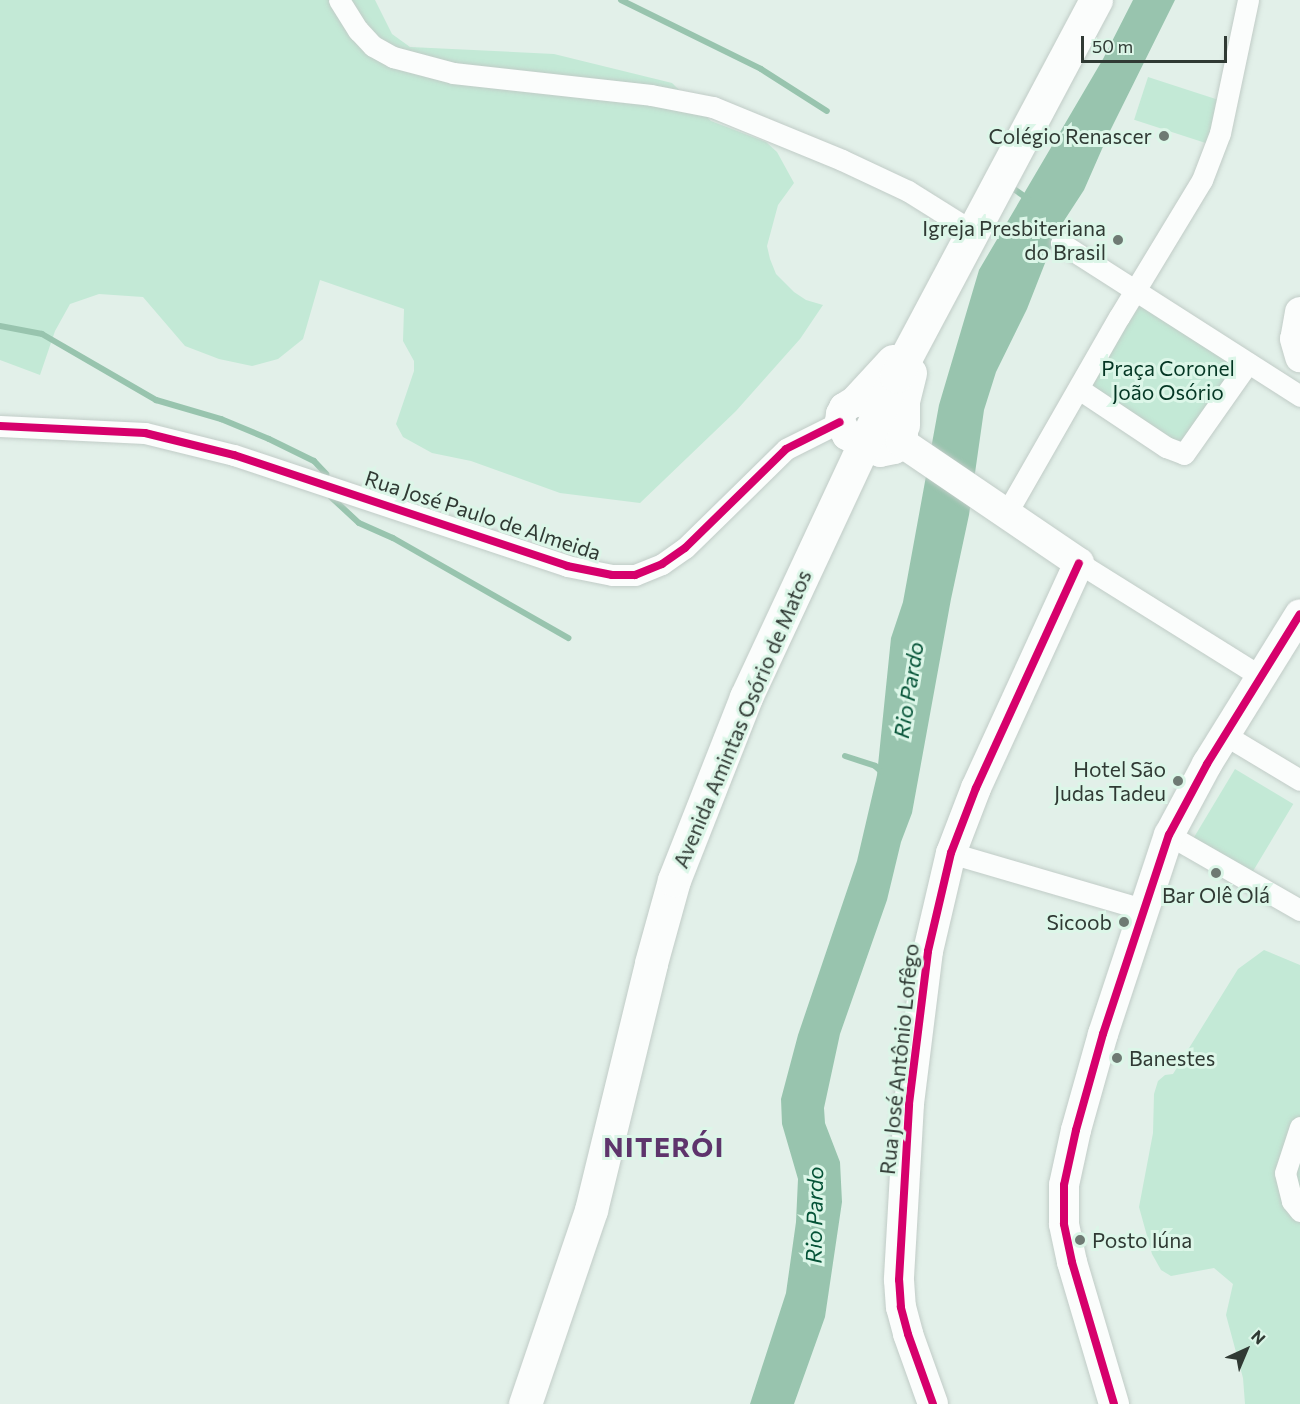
<!DOCTYPE html>
<html>
<head>
<meta charset="utf-8">
<style>
  body { margin:0 }
  #map { position:relative; width:1300px; height:1404px; overflow:hidden; background:#e2f0e9; font-family:Commissioner,sans-serif }
  div>[style] { position:absolute }
  .green>* { inset:0; background:#c3e9d6; transform-origin:0 0 }
  .water>* { inset:0; background:#98c4ae }
  .stream>* { height:6px; margin:-3px; padding:0 3px; transform-origin:3px; border-radius:3px; background:#98c4ae }
  .roads { filter:drop-shadow(0 0 2px #c1ccc7) drop-shadow(0 0 2px #c1ccc7) }
  .street>* { height:21px; margin:-10.5px; padding:0 10.5px; transform-origin:10.5px; border-radius:10.5px; background:#fbfdfc }
  .secondary>* { height:30px; margin:-15px; padding:0 15px; transform-origin:15px; border-radius:15px; background:#fbfdfc }
  .primary>* { height:33px; margin:-16.5px; padding:0 16.5px; transform-origin:16.5px; border-radius:16.5px; background:#fbfdfc }
  .cycleway>* { height:8px; margin:-4px; padding:0 4px; transform-origin:4px; border-radius:4px; background:#d6006c }
  .dots>* { width:16px; height:16px; translate:-50% -50%; box-sizing:border-box; border:3px solid #dcf6e8; border-radius:50% }
  span { translate:-50% -50%; white-space:nowrap; text-align:center; line-height:1.15; -webkit-text-stroke:6px #dcf6e8; paint-order:stroke }
  .poi-label { font-size:21px; color:#303a34 }
  .right { translate:-100% -50%; text-align:right }
  .left { translate:0 -50%; text-align:left }
  .park-label { font-size:21px; color:#033623 }
  .street-label { font-size:21px; color:#303a34 }
  .water-label { font-size:22px; color:#045236; font-style:italic }
  .district-label { font-size:27px; color:#5e356c; font-weight:700; letter-spacing:1.5px }
  .north { position:absolute; left:1216px; top:1320px; width:60px; height:60px; -webkit-text-stroke:4px #dcf6e8; paint-order:stroke; rotate:44deg; font-size:16px; font-weight:700; line-height:24px; text-align:center; color:#303a34 }
  .north::after { content:''; display:block; margin:auto; width:21px; height:27px; background:#303a34; clip-path:polygon(50% 0,100% 100%,50% 72%,0 100%) }
  .scale { position:absolute; left:1081px; top:36px; width:146px; height:27px; box-sizing:border-box; border:3px solid #303a34; border-top:0; padding-left:8px; font-size:18px; line-height:21px; white-space:nowrap; color:#303a34; -webkit-text-stroke:4px #dcf6e8; paint-order:stroke }
</style>
</head>
<body>
<div id="map">
  <div class="green">
    <i style="clip-path:polygon(0 0,375px 0,392px 34px,410px 47px,554px 54px,672px 83px,711px 121px,766px 142px,777px 152px,794px 183px,778px 205px,767px 246px,770px 259px,776px 274px,794px 292px,806px 300px,823px 305px,800px 339px,736px 411px,640px 503px,560px 493px,471px 461px,432px 453px,403px 437px,396px 424px,414px 371px,414px 361px,403px 341px,404px 309px,320px 280px,303px 339px,278px 359px,252px 366px,219px 359px,185px 346px,143px 297px,99px 294px,70px 304px,55px 331px,40px 375px,0 360px)"></i>
    <i style="left:1148px;top:77px;width:76px;height:45px;rotate:18deg"></i>
    <i style="left:1140px;top:305px;width:112px;height:96px;rotate:33deg"></i>
    <i style="left:1235px;top:769px;width:68px;height:81px;rotate:31deg"></i>
    <i style="clip-path:polygon(1264px 950px,1300px 965px,1300px 1404px,1245px 1404px,1243px 1378px,1226px 1315px,1233px 1284px,1214px 1268px,1171px 1276px,1161px 1270px,1152px 1254px,1139px 1207px,1153px 1133px,1154px 1094px,1158px 1081px,1165px 1075px,1173px 1074px,1238px 969px)"></i>
  </div>
  <div class="water">
    <i style="clip-path:polygon(1133px 0,1175px 0,1109px 133px,1084px 190px,1058px 230px,1027px 309px,996px 372px,984px 410px,969px 515px,951px 599px,912px 813px,901px 842px,887px 900px,840px 1034px,824px 1108px,825px 1123px,840px 1162px,842px 1202px,825px 1317px,794px 1404px,750px 1404px,786px 1293px,796px 1222px,798px 1179px,782px 1124px,781px 1099px,798px 1035px,857px 861px,877px 775px,891px 638px,903px 602px,939px 405px,979px 270px,1103px 59px)"></i>
  </div>
  <div class="stream">
    <i style="left:621px;top:0;width:156px;rotate:26.2deg"></i>
    <i style="left:761px;top:69px;width:78px;rotate:32.5deg"></i>
    <i style="left:1011px;top:187px;width:21px;rotate:35deg"></i>
    <i style="left:0;top:326px;width:43px;rotate:10.8deg"></i>
    <i style="left:42px;top:334px;width:132px;rotate:30.1deg"></i>
    <i style="left:156px;top:400px;width:68px;rotate:16.3deg"></i>
    <i style="left:221px;top:419px;width:52px;rotate:22.6deg"></i>
    <i style="left:269px;top:439px;width:50px;rotate:26.1deg"></i>
    <i style="left:314px;top:461px;width:18px;rotate:47deg"></i>
    <i style="left:331px;top:497px;width:38px;rotate:43deg"></i>
    <i style="left:359px;top:523px;width:37px;rotate:24deg"></i>
    <i style="left:393px;top:538px;width:202px;rotate:29.7deg"></i>
    <i style="left:845px;top:756px;width:32px;rotate:18deg"></i>
    <i style="left:875px;top:766px;width:9px;rotate:41deg"></i>
  </div>
  <div class="roads">
    <div class="street">
      <i style="left:339px;top:0;width:36px;rotate:58deg"></i>
      <i style="left:358px;top:30px;width:22px;rotate:47deg"></i>
      <i style="left:373px;top:46px;width:23px;rotate:29deg"></i>
      <i style="left:393px;top:57px;width:62px;rotate:14.9deg"></i>
      <i style="left:453px;top:73px;width:199px;rotate:6.3deg"></i>
      <i style="left:651px;top:95px;width:63px;rotate:11deg"></i>
      <i style="left:713px;top:107px;width:139px;rotate:22.3deg"></i>
      <i style="left:842px;top:160px;width:73px;rotate:25.2deg"></i>
      <i style="left:908px;top:191px;width:75px;rotate:32deg"></i>
      <i style="left:1061px;top:243px;width:284px;rotate:32.6deg"></i>
      <i style="left:1079px;top:389px;width:105px;rotate:33.7deg"></i>
      <i style="left:1166px;top:447px;width:19px;rotate:21deg"></i>
      <i style="left:1184px;top:454px;width:111px;rotate:-54.9deg"></i>
      <i style="left:0;top:426px;width:145px;rotate:2.8deg"></i>
      <i style="left:145px;top:433px;width:92px;rotate:13.9deg"></i>
      <i style="left:234px;top:455px;width:351px;rotate:18.4deg"></i>
      <i style="left:567px;top:566px;width:46px;rotate:11.3deg"></i>
      <i style="left:612px;top:575px;width:23px"></i>
      <i style="left:635px;top:575px;width:29px;rotate:-22deg"></i>
      <i style="left:662px;top:564px;width:28px;rotate:-35deg"></i>
      <i style="left:685px;top:548px;width:141px;rotate:-44.4deg"></i>
      <i style="left:786px;top:449px;width:60px;rotate:-26.6deg"></i>
      <i style="left:1006px;top:514px;width:227px;rotate:-60.2deg"></i>
      <i style="left:1119px;top:317px;width:160px;rotate:-58.8deg"></i>
      <i style="left:1202px;top:180px;width:50px;rotate:-69deg"></i>
      <i style="left:1220px;top:133px;width:136px;rotate:-78.1deg"></i>
      <i style="left:1079px;top:563px;width:213px;rotate:32deg"></i>
      <i style="left:1225px;top:735px;width:87px;rotate:31deg"></i>
      <i style="left:1169px;top:835px;width:151px;rotate:29.8deg"></i>
      <i style="left:951px;top:853px;width:199px;rotate:16.3deg"></i>
      <i style="left:1300px;top:1127px;width:48px;rotate:108.1deg"></i>
      <i style="left:1285px;top:1173px;width:29px;rotate:76deg"></i>
      <i style="left:1292px;top:1201px;width:13px;rotate:51deg"></i>
    </div>
    <div class="secondary">
      <i style="left:1300px;top:312px;width:27px;rotate:100deg"></i>
      <i style="left:1295px;top:339px;width:19px;rotate:74deg"></i>
      <i style="left:857px;top:400px;width:14px;rotate:4deg"></i>
      <i style="left:871px;top:401px;width:31px;rotate:29deg"></i>
      <i style="left:898px;top:416px;width:10px;rotate:61deg"></i>
      <i style="left:903px;top:425px;width:12px;rotate:90deg"></i>
      <i style="left:903px;top:437px;width:15px;rotate:127deg"></i>
      <i style="left:894px;top:449px;width:14px;rotate:168deg"></i>
      <i style="left:880px;top:452px;width:37px;rotate:-153deg"></i>
      <i style="left:847px;top:435px;width:15px;rotate:-118deg"></i>
      <i style="left:840px;top:422px;width:8px;rotate:-83deg"></i>
      <i style="left:841px;top:414px;width:7px;rotate:-63deg"></i>
      <i style="left:844px;top:408px;width:15px;rotate:-32deg"></i>
      <i style="left:901px;top:442px;width:215px;rotate:34.2deg"></i>
      <i style="left:1079px;top:563px;width:247px;rotate:114.6deg"></i>
      <i style="left:976px;top:788px;width:70px;rotate:111deg"></i>
      <i style="left:951px;top:853px;width:101px;rotate:103.2deg"></i>
      <i style="left:928px;top:951px;width:154px;rotate:97.1deg"></i>
      <i style="left:909px;top:1104px;width:176px;rotate:93.3deg"></i>
      <i style="left:899px;top:1280px;width:27px;rotate:86deg"></i>
      <i style="left:901px;top:1307px;width:28px;rotate:75deg"></i>
      <i style="left:908px;top:1334px;width:74px;rotate:70.3deg"></i>
      <i style="left:1114px;top:1404px;width:148px;rotate:-106.5deg"></i>
      <i style="left:1072px;top:1262px;width:39px;rotate:-102deg"></i>
      <i style="left:1064px;top:1224px;width:39px;rotate:-90deg"></i>
      <i style="left:1064px;top:1185px;width:56px;rotate:-77.7deg"></i>
      <i style="left:1076px;top:1130px;width:100px;rotate:-74.3deg"></i>
      <i style="left:1103px;top:1034px;width:210px;rotate:-71.7deg"></i>
      <i style="left:1169px;top:835px;width:81px;rotate:-61.8deg"></i>
      <i style="left:1207px;top:764px;width:176px;rotate:-58.2deg"></i>
    </div>
    <div class="primary">
      <i style="left:857px;top:400px;width:53px;rotate:-47.3deg"></i>
      <i style="left:903px;top:425px;width:24px;rotate:-90deg"></i>
      <i style="left:903px;top:401px;width:29px;rotate:-76deg"></i>
      <i style="left:525px;top:1404px;width:205px;rotate:-71.2deg"></i>
      <i style="left:591px;top:1210px;width:254px;rotate:-76.3deg"></i>
      <i style="left:651px;top:963px;width:86px;rotate:-74.5deg"></i>
      <i style="left:674px;top:880px;width:197px;rotate:-68.5deg"></i>
      <i style="left:746px;top:697px;width:354px;rotate:-65deg"></i>
      <i style="left:896px;top:376px;width:426px;rotate:-62deg"></i>
    </div>
  </div>
  <div class="cycleway">
    <i style="left:0;top:426px;width:145px;rotate:2.8deg"></i>
    <i style="left:145px;top:433px;width:92px;rotate:13.9deg"></i>
    <i style="left:234px;top:455px;width:351px;rotate:18.4deg"></i>
    <i style="left:567px;top:566px;width:46px;rotate:11.3deg"></i>
    <i style="left:612px;top:575px;width:23px"></i>
    <i style="left:635px;top:575px;width:29px;rotate:-22deg"></i>
    <i style="left:662px;top:564px;width:28px;rotate:-35deg"></i>
    <i style="left:685px;top:548px;width:141px;rotate:-44.4deg"></i>
    <i style="left:786px;top:449px;width:60px;rotate:-26.6deg"></i>
    <i style="left:933px;top:1404px;width:74px;rotate:-109.7deg"></i>
    <i style="left:908px;top:1334px;width:28px;rotate:-105deg"></i>
    <i style="left:901px;top:1307px;width:27px;rotate:-94deg"></i>
    <i style="left:899px;top:1280px;width:176px;rotate:-86.7deg"></i>
    <i style="left:909px;top:1104px;width:154px;rotate:-82.9deg"></i>
    <i style="left:928px;top:951px;width:101px;rotate:-76.8deg"></i>
    <i style="left:951px;top:853px;width:70px;rotate:-69deg"></i>
    <i style="left:976px;top:788px;width:247px;rotate:-65.4deg"></i>
    <i style="left:1114px;top:1404px;width:148px;rotate:-106.5deg"></i>
    <i style="left:1072px;top:1262px;width:39px;rotate:-102deg"></i>
    <i style="left:1064px;top:1224px;width:39px;rotate:-90deg"></i>
    <i style="left:1064px;top:1185px;width:56px;rotate:-77.7deg"></i>
    <i style="left:1076px;top:1130px;width:100px;rotate:-74.3deg"></i>
    <i style="left:1103px;top:1034px;width:210px;rotate:-71.7deg"></i>
    <i style="left:1169px;top:835px;width:81px;rotate:-61.8deg"></i>
    <i style="left:1207px;top:764px;width:176px;rotate:-58.2deg"></i>
  </div>
  <div class="dots">
    <i style="left:1164px;top:136px;background:#6e7a73"></i>
    <i style="left:1118px;top:240px;background:#6e7a73"></i>
    <i style="left:1178px;top:781px;background:#6e7a73"></i>
    <i style="left:1216px;top:873px;background:#6e7a73"></i>
    <i style="left:1124px;top:922px;background:#6e7a73"></i>
    <i style="left:1117px;top:1058px;background:#6e7a73"></i>
    <i style="left:1080px;top:1240px;background:#6e7a73"></i>
  </div>
  <div class="poi-label">
    <span class="right" style="left:1152px;top:136px">Colégio Renascer</span>
    <span class="right" style="left:1106px;top:240px">Igreja Presbiteriana<br>do Brasil</span>
    <span class="right" style="left:1166px;top:781px">Hotel São<br>Judas Tadeu</span>
    <span style="left:1216px;top:895px">Bar Olê Olá</span>
    <span class="right" style="left:1112px;top:922px">Sicoob</span>
    <span class="left" style="left:1129px;top:1058px">Banestes</span>
    <span class="left" style="left:1092px;top:1240px">Posto Iúna</span>
  </div>
  <div class="park-label">
    <span style="left:1168px;top:380px">Praça Coronel<br>João Osório</span>
  </div>
  <div class="street-label">
    <span style="left:483px;top:515px;rotate:18deg">Rua José Paulo de Almeida</span>
    <span style="left:742px;top:719px;rotate:-67deg">Avenida Amintas Osório de Matos</span>
    <span style="left:899px;top:1059px;rotate:-84deg">Rua José Antônio Lofêgo</span>
  </div>
  <div class="water-label">
    <span style="left:908px;top:690px;rotate:-81deg">Rio Pardo</span>
    <span style="left:814px;top:1215px;rotate:-89deg">Rio Pardo</span>
  </div>
  <div class="district-label">
    <span style="left:664px;top:1147px">NITERÓI</span>
  </div>
  <div class="north">N</div>
  <div class="scale">50 m</div>
</div>
</body>
</html>
